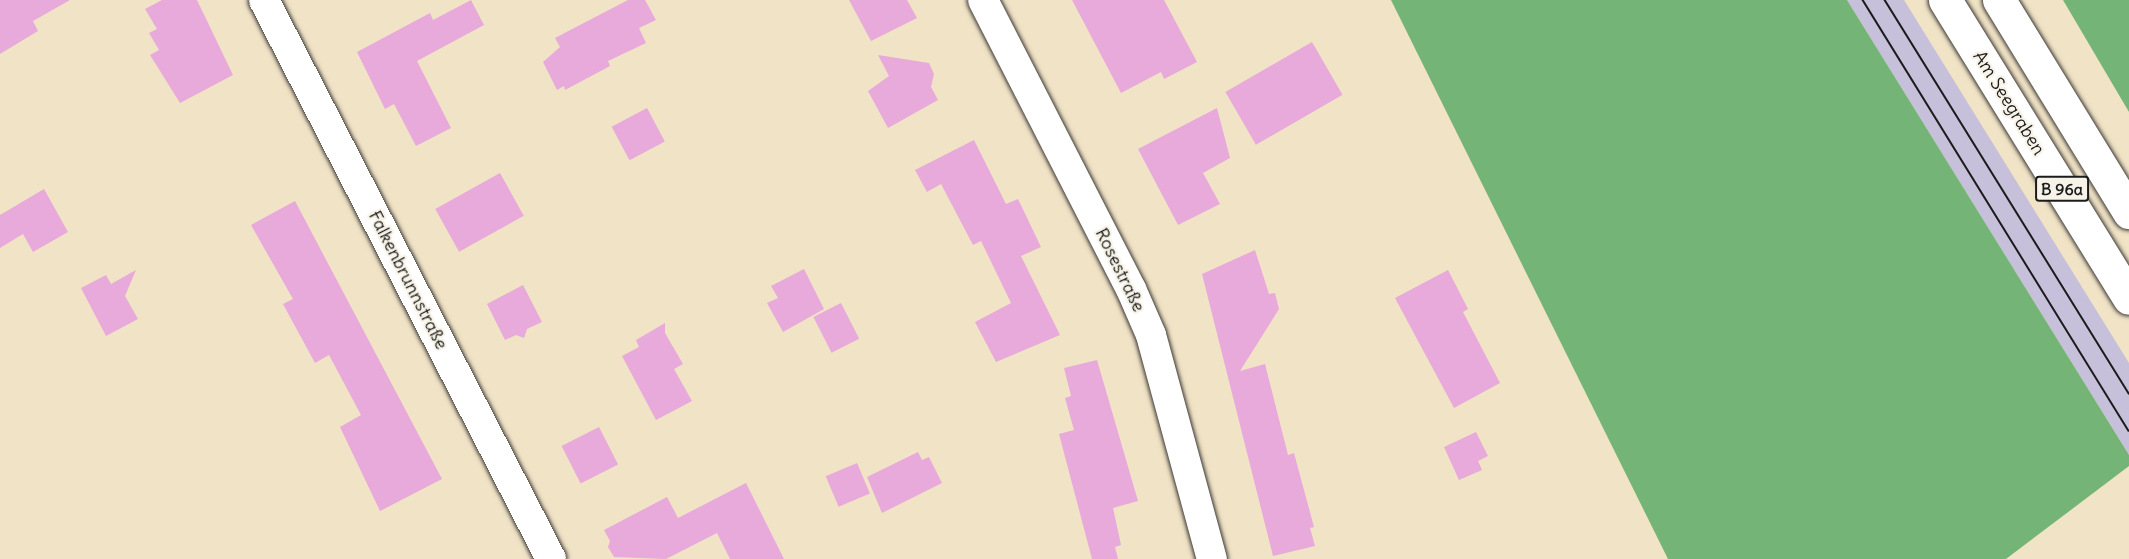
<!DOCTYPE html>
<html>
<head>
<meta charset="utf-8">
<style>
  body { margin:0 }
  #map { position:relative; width:2129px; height:559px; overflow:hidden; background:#f1e3c6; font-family:Delius,sans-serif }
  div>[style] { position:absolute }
  .industrial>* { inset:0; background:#c6c0da }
  .forest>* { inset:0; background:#74b476 }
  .building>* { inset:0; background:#e8a9db; transform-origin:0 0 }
  .roads { filter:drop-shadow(0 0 2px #3c3a36) drop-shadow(0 0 2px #3c3a36) }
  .street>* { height:30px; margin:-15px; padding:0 15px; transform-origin:15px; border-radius:15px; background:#fff }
  .primary>* { height:33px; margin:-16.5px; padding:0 16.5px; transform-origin:16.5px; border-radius:16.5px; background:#fff }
  .tram>* { height:1.5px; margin:-0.75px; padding:0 0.75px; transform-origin:0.75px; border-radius:0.75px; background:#1c1c1c }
  span { translate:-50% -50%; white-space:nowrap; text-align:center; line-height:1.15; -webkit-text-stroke:4.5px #f7f3e8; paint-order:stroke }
  .shield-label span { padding:2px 4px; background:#f7f3e8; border:2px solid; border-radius:4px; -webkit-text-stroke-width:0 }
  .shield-label { font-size:16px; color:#1c1c1c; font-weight:700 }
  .street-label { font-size:18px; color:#1c1c1c }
</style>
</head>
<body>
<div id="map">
  <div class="industrial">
    <i style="clip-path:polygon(1847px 0,1904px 0,2129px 363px,2129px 455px)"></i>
  </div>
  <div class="forest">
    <i style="clip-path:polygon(1391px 0,1847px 0,2129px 455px,2129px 466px,2006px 559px,1668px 559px)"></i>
    <i style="clip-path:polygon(2063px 0,2129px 0,2129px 112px)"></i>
  </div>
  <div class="building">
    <i style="clip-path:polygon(0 0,70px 0,33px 21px,38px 31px,0 54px)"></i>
    <i style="clip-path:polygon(162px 0,197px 0,233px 75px,180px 103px,150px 55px,159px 50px,149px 33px,157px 29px,145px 9px)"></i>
    <i style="clip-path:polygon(471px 0,484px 25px,417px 61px,451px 128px,416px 146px,394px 104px,385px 109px,357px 52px,430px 13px,433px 20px)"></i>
    <i style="clip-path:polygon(628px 0,645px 0,656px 20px,639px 28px,646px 43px,608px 61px,610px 66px,565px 90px,564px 86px,557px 90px,543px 62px,560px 47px,555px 38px)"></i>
    <i style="clip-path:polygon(849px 0,907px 0,917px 18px,871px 41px)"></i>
    <i style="clip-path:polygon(1072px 0,1164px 0,1197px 62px,1164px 79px,1161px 72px,1121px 93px)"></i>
    <i style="left:1312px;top:42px;width:61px;height:100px;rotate:60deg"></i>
    <i style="clip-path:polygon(878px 55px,929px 63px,934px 74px,931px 87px,938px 100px,888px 128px,868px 91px,889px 76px)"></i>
    <i style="left:647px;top:108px;width:38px;height:40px;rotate:62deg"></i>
    <i style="clip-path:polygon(1217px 108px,1230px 158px,1203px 173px,1220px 204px,1178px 225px,1138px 149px)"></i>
    <i style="clip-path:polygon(974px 140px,1006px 204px,1018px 199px,1041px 247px,1021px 256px,1060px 335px,996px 362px,975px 322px,1011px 303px,981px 241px,973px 245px,941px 184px,927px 192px,915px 170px)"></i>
    <i style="left:500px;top:173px;width:49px;height:74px;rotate:61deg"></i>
    <i style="clip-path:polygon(44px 189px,68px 232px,33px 252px,23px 234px,0 248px,0 215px)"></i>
    <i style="clip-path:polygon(295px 201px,442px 479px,380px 511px,340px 427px,361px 415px,329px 355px,315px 363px,283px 304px,293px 299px,251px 225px)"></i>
    <i style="clip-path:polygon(1255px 250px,1269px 294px,1275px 293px,1279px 309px,1240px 371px,1265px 364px,1288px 455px,1294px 453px,1314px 527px,1310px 528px,1315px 546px,1273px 556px,1202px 274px)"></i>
    <i style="clip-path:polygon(804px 269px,824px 309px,783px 332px,767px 303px,778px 298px,771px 286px)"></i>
    <i style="clip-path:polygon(136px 270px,125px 296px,138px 319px,106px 336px,81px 288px,106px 275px,111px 284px)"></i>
    <i style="clip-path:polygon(1448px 270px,1468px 309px,1463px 312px,1500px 383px,1454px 408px,1395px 298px)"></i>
    <i style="clip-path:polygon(523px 285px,542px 322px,527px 329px,524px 338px,516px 335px,505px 340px,487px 304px)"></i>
    <i style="left:841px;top:303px;width:40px;height:31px;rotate:63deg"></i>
    <i style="clip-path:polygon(665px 323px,665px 333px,683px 364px,674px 369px,692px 401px,656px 420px,622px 356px,639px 347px,636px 340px)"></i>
    <i style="clip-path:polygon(1097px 360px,1138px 501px,1113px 508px,1121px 545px,1115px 547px,1118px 559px,1092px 559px,1059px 434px,1074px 430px,1065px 398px,1071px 396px,1064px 368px)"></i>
    <i style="left:599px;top:427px;width:42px;height:42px;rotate:63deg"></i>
    <i style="clip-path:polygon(1476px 432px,1488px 456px,1478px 461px,1482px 470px,1459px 480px,1444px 447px)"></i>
    <i style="clip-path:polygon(918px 452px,922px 460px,929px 457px,942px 483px,882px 513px,867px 477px)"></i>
    <i style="left:857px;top:463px;width:33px;height:34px;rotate:67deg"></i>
    <i style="clip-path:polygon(746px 483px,784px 559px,730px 559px,717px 533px,666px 559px,614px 557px,608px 547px,610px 541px,604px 530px,667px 497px,678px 518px)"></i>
  </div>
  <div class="roads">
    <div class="street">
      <i style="left:264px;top:0;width:628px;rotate:62.82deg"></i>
      <i style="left:983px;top:0;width:325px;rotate:62.9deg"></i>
      <i style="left:1131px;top:289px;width:50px;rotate:66.5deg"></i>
      <i style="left:1151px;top:335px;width:232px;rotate:74.8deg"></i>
    </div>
    <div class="primary">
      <i style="left:1945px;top:0;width:350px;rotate:58.3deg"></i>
      <i style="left:1999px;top:0;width:249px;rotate:58.5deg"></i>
    </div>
  </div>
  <div class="tram">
    <i style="left:1863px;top:0;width:506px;rotate:58.32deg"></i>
    <i style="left:1885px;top:0;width:463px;rotate:58.2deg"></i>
  </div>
  <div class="shield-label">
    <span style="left:2062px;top:189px">B 96a</span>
  </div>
  <div class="street-label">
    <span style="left:2009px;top:103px;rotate:58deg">Am Seegraben</span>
    <span style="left:1120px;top:270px;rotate:64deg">Rosestraße</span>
    <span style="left:408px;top:280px;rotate:63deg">Falkenbrunnstraße</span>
  </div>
</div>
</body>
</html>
